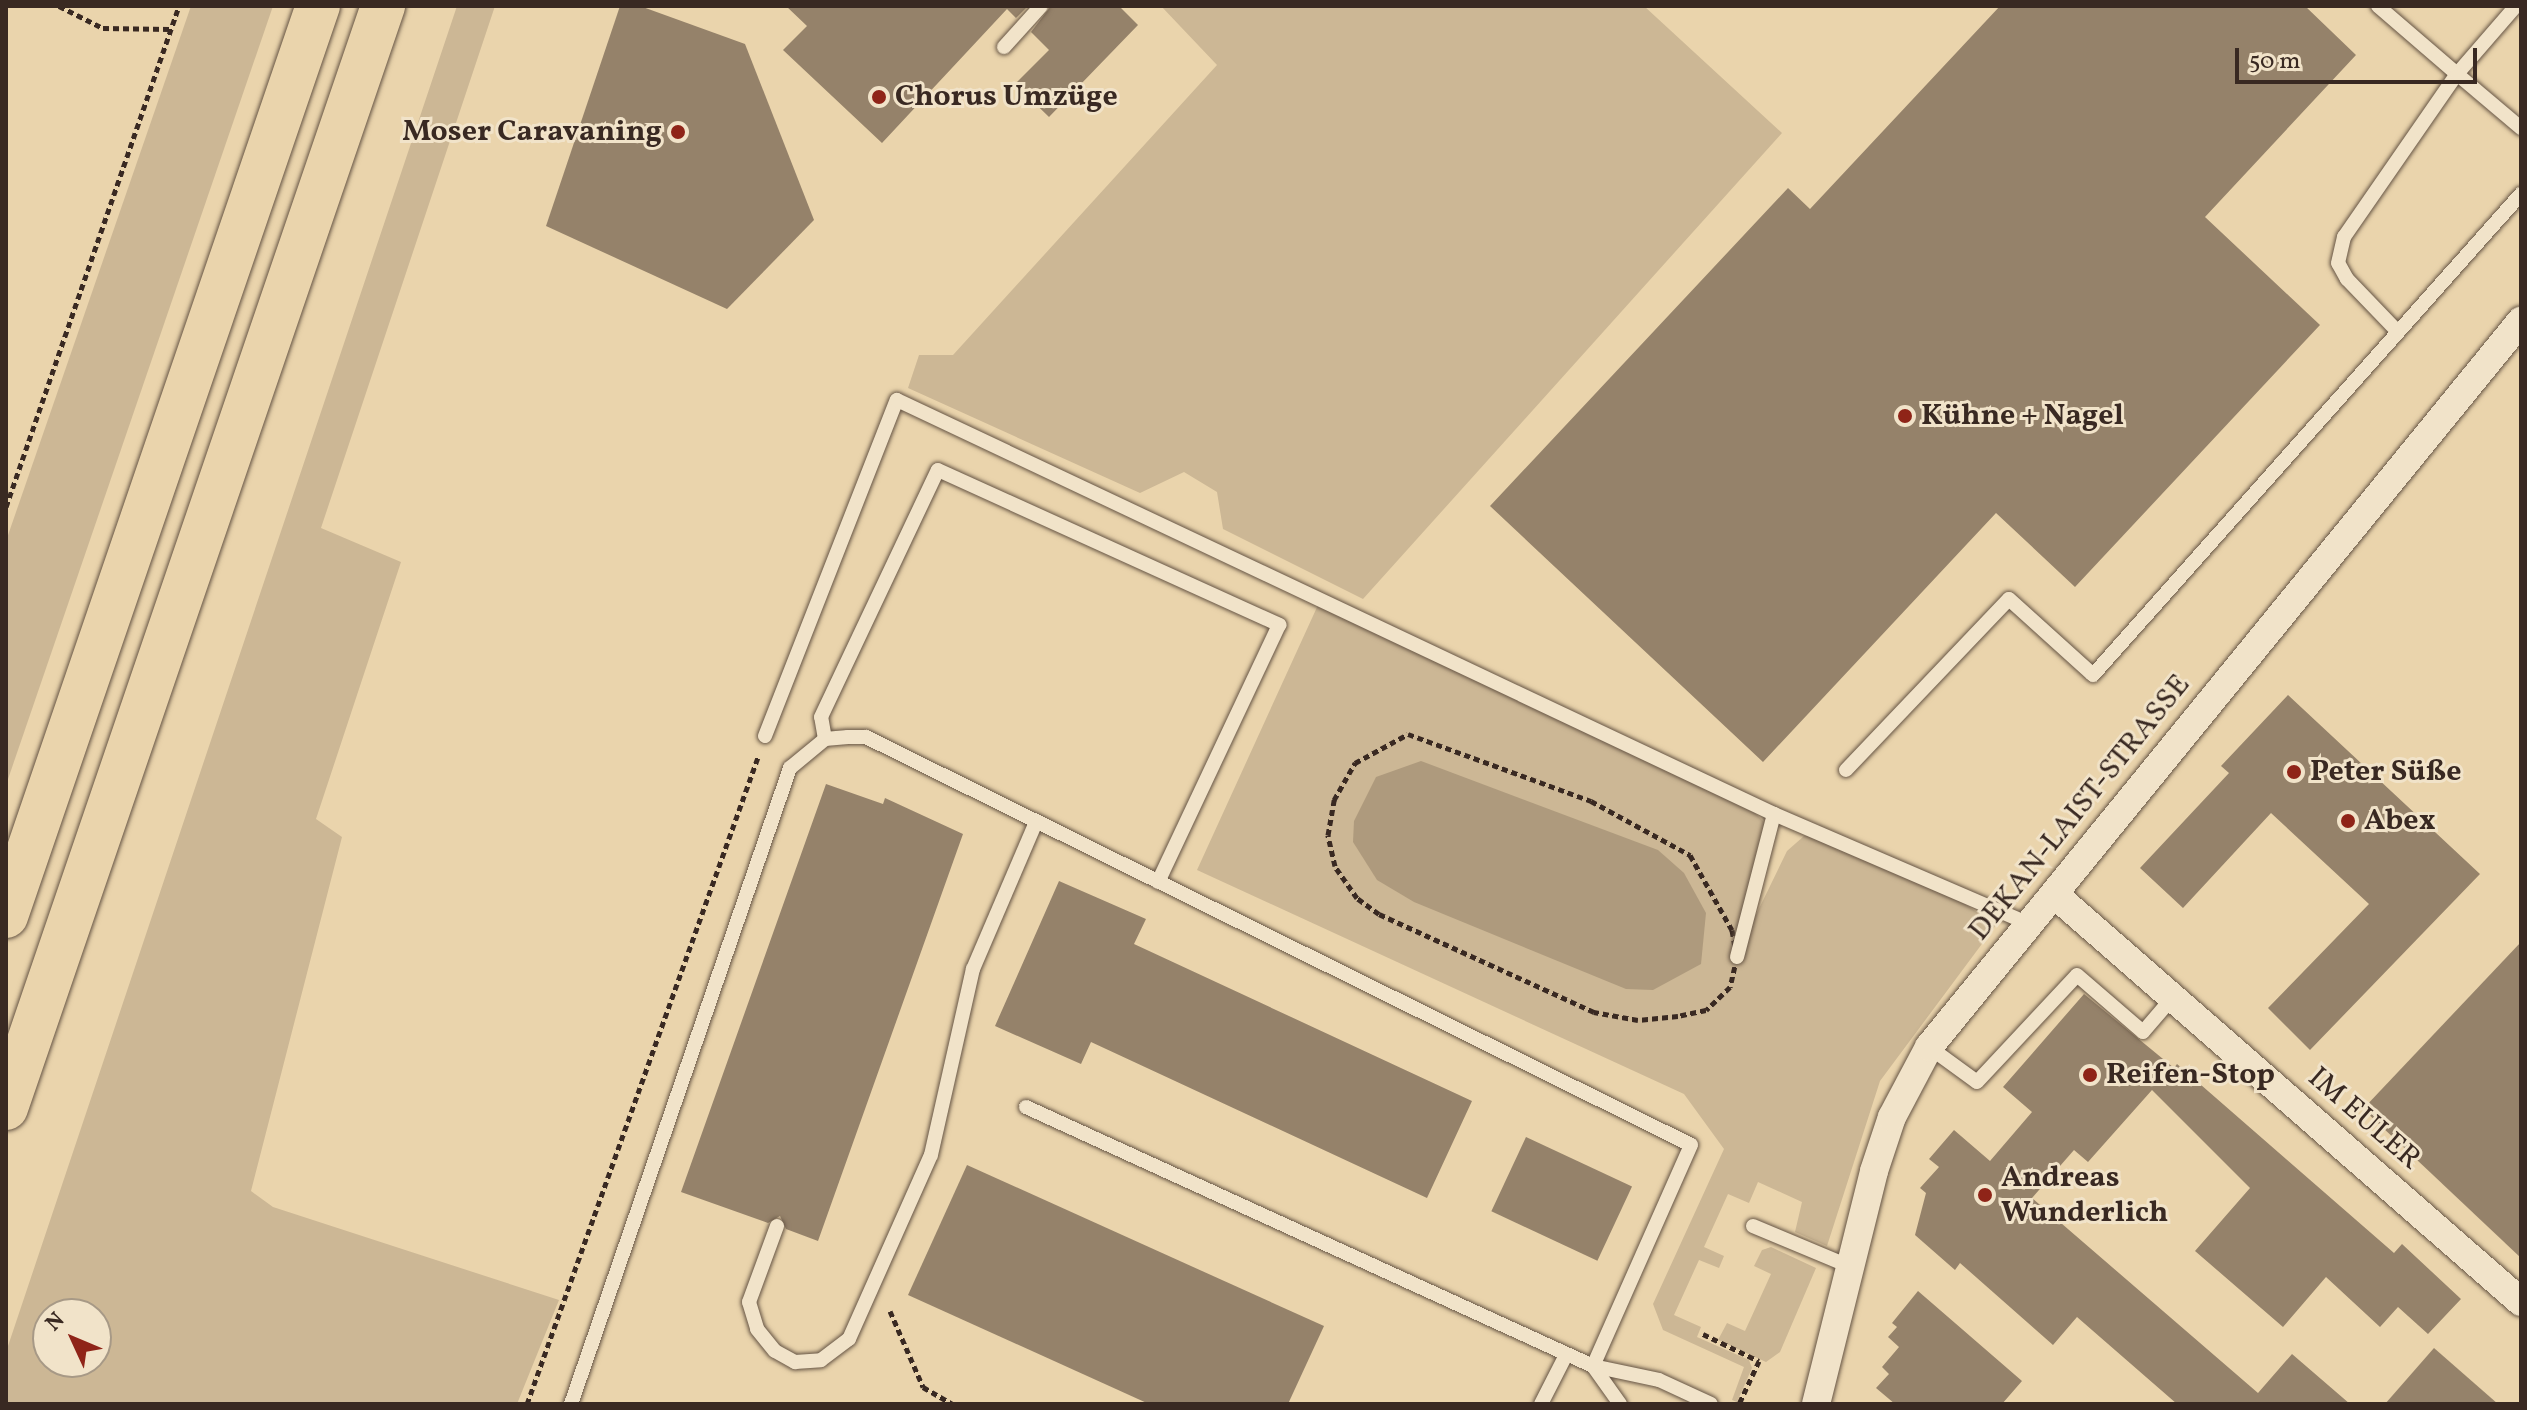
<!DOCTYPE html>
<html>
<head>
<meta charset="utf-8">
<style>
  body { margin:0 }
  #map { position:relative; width:2527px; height:1410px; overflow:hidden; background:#ead4ac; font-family:Vollkorn,serif }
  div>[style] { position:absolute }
  .green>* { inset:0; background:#ccb795 }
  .water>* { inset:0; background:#ae9a7d }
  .building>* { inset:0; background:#95826a; transform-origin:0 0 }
  .path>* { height:5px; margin-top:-2.5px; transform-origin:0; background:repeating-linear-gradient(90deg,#392922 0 6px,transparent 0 10px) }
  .roads { filter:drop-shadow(0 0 2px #655444) drop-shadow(0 0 2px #655444) }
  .lane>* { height:14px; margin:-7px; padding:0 7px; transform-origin:7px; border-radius:7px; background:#f1e3c9 }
  .street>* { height:28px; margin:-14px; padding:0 14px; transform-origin:14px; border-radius:14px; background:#f1e3c9 }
  .highway>* { height:44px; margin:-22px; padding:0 22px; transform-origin:22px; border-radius:22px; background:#ead4ac }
  .dots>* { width:22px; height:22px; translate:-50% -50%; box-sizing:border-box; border:4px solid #f1e3c9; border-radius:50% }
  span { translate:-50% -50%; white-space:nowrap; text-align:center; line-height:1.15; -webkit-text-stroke:6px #f1e3c9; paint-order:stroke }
  .poi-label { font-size:30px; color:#392922; font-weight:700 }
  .left { translate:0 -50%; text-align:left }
  .right { translate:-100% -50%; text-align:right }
  .street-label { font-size:30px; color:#392922 }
  .frame { position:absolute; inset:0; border:8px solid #392922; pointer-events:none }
  .north { position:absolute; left:32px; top:1298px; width:80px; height:80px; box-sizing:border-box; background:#f1e3c9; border:2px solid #a79986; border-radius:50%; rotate:314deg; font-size:22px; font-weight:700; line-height:32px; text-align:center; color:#392922 }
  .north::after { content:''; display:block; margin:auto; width:28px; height:36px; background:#8f2418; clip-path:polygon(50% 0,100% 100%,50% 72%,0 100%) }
  .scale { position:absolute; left:2235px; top:48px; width:242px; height:36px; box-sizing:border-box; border:4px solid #392922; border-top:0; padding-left:10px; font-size:24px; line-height:28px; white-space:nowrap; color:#392922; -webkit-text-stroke:6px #f1e3c9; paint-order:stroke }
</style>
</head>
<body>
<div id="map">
  <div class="green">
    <i style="clip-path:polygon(191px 6px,273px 6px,6px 785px,6px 541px)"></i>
    <i style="clip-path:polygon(evenodd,457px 6px,495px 6px,321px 528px,401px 562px,316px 819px,342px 837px,251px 1191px,273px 1207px,559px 1300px,517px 1404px,6px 1404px,6px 1352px,457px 6px,96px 1314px,96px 1362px,48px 1362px,48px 1314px,96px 1314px)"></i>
    <i style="clip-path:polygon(1161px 6px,1644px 6px,1782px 133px,1363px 599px,1223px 529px,1217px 492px,1184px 472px,1140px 493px,908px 388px,919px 355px,953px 355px,1217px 65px)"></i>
    <i style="clip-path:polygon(1318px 605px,1747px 805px,1772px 830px,1753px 921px,1787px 851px,1804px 836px,1820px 836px,1959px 900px,1996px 925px,1880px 1081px,1827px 1246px,1795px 1232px,1802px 1202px,1758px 1182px,1749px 1203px,1728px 1194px,1704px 1247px,1724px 1256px,1719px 1268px,1699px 1260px,1674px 1315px,1701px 1327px,1697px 1337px,1749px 1360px,1752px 1368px,1737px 1402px,1732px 1400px,1744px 1367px,1663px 1330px,1653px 1304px,1724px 1149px,1684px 1094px,1197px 870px)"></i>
    <i style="clip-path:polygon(1771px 1247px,1816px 1268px,1780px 1352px,1766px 1362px,1718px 1340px,1727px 1323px,1745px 1331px,1771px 1274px,1754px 1266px,1762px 1250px)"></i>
  </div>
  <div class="water">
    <i style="clip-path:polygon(1421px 761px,1658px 850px,1684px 873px,1706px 913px,1701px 964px,1653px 990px,1626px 989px,1414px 902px,1377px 880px,1353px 842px,1354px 821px,1376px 777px)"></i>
  </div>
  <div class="building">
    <i style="clip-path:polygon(620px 6px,640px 6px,745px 44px,814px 220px,727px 309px,546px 226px)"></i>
    <i style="clip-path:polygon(786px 6px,1028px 6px,1016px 18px,1007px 9px,882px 143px,783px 50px,807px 26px)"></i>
    <i style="clip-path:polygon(1051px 6px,1119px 6px,1138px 25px,1049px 117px,1015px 84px,1049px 50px,1031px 32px)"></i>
    <i style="clip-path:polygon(2000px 6px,2305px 6px,2356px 55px,2205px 217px,2320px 325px,2075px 587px,1996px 513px,1763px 762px,1490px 506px,1788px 188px,1810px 209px)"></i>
    <i style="clip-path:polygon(2288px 695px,2480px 874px,2310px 1050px,2268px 1008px,2369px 904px,2271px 813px,2183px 908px,2140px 868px,2229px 773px,2221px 766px)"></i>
    <i style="clip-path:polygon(826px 784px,883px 804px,885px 798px,963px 834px,818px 1241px,786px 1229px,780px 1216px,768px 1223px,681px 1192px)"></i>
    <i style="clip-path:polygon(1059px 881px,1146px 919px,1134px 944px,1472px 1101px,1427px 1198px,1091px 1042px,1081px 1064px,995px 1026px)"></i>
    <i style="clip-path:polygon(2521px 942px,2521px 1258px,2363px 1109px)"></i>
    <i style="clip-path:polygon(2084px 994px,2174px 1068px,2177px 1064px,2394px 1253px,2402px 1244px,2461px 1299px,2428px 1334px,2398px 1307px,2380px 1327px,2326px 1277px,2283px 1327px,2195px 1251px,2250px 1188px,2152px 1090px,2088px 1162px,2074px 1150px,2032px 1198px,2258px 1393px,2292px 1354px,2350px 1404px,2177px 1404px,2077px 1317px,2053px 1345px,1960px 1263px,1955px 1270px,1915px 1235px,1926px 1193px,1920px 1188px,1939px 1167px,1929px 1159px,1954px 1130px,1990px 1161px,2032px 1112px,2003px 1087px)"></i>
    <i style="left:1526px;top:1137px;width:117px;height:82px;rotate:25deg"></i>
    <i style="clip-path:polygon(967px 1165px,1324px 1326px,1288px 1404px,1149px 1404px,908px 1295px)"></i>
    <i style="clip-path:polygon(1918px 1291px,2022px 1381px,2002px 1404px,1895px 1404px,1876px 1388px,1889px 1374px,1882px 1367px,1899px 1347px,1888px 1337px,1897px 1327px,1892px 1323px)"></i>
    <i style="clip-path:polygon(2434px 1348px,2498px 1404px,2385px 1404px)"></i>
  </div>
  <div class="path">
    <i style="left:59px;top:6px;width:49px;rotate:26.6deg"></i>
    <i style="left:103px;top:28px;width:67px;rotate:0.9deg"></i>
    <i style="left:6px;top:507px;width:530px;rotate:-70.95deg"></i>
    <i style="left:1408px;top:734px;width:195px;rotate:20.1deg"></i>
    <i style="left:1591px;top:801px;width:113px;rotate:28.6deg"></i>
    <i style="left:1690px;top:855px;width:86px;rotate:60.8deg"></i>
    <i style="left:1732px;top:930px;width:27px;rotate:80deg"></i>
    <i style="left:1737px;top:957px;width:31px;rotate:103deg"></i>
    <i style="left:1730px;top:987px;width:33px;rotate:136deg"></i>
    <i style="left:1706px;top:1010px;width:29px;rotate:168deg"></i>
    <i style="left:1678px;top:1016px;width:40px;rotate:174.3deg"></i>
    <i style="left:1638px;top:1020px;width:45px;rotate:-169.7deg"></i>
    <i style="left:1594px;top:1012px;width:236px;rotate:-155.5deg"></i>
    <i style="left:1379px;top:914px;width:27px;rotate:-144deg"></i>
    <i style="left:1357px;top:898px;width:39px;rotate:-125deg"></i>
    <i style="left:1335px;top:866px;width:32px;rotate:-103deg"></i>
    <i style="left:1328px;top:835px;width:36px;rotate:-80deg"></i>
    <i style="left:1334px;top:800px;width:43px;rotate:-60.4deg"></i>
    <i style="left:1355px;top:763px;width:60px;rotate:-28.7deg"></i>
    <i style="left:890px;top:1311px;width:83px;rotate:66.5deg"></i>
    <i style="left:923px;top:1387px;width:34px;rotate:30deg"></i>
    <i style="left:1703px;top:1334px;width:62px;rotate:25.7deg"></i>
    <i style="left:1759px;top:1361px;width:47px;rotate:114.9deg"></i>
    <i style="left:527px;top:1404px;width:687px;rotate:-70.35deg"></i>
  </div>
  <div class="roads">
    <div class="lane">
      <i style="left:2378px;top:6px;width:104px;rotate:40.7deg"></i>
      <i style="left:2457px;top:74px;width:90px;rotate:-49.1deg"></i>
      <i style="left:1004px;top:47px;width:55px;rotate:-47.9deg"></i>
      <i style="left:2398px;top:332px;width:74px;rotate:-133.9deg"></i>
      <i style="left:2347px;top:279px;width:18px;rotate:-119deg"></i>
      <i style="left:2338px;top:263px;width:27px;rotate:-77deg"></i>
      <i style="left:2344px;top:237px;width:198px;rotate:-55.3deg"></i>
      <i style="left:2457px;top:74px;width:84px;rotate:40.2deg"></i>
      <i style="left:765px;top:736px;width:361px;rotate:-68.6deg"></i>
      <i style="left:897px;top:400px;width:970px;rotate:25.27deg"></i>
      <i style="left:1774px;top:814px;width:279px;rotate:23.3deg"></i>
      <i style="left:825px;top:739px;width:22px;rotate:-100deg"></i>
      <i style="left:821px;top:717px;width:273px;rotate:-64.7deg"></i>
      <i style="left:938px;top:470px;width:375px;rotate:24.4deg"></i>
      <i style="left:1279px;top:625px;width:284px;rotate:115.2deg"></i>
      <i style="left:1846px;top:770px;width:236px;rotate:-46.4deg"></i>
      <i style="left:2009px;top:599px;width:113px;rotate:42.1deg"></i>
      <i style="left:2093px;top:675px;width:644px;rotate:-48.34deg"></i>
      <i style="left:1737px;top:957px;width:148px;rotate:-75.5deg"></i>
      <i style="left:1929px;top:1047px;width:59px;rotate:36.1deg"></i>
      <i style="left:1977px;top:1082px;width:146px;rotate:-46.9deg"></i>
      <i style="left:2077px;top:975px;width:87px;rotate:40.8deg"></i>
      <i style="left:2143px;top:1032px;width:46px;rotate:-49.4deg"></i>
      <i style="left:1026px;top:1107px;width:623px;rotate:24.55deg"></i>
      <i style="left:1593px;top:1366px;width:47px;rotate:54.6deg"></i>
      <i style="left:777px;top:1226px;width:81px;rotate:110.2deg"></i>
      <i style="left:749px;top:1302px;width:28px;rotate:73deg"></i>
      <i style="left:757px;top:1329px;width:28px;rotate:51deg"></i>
      <i style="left:775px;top:1351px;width:23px;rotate:29deg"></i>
      <i style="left:795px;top:1362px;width:26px;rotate:-4deg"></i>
      <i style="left:821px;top:1360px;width:35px;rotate:-37deg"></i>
      <i style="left:849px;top:1339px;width:201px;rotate:-66deg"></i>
      <i style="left:931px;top:1155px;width:191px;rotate:-77.3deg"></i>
      <i style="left:973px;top:969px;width:160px;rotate:-66.8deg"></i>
      <i style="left:1753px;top:1226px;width:106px;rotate:22.7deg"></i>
      <i style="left:571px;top:1404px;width:673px;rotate:-71deg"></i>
      <i style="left:790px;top:768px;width:45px;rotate:-39.6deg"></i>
      <i style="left:825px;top:739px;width:23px;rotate:-5deg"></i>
      <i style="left:848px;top:737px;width:18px"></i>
      <i style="left:866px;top:737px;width:920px;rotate:26.31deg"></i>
      <i style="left:1691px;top:1145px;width:242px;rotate:113.9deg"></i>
      <i style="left:1593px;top:1366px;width:67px;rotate:12deg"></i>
      <i style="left:1659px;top:1380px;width:57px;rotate:24.8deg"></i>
      <i style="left:1541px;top:1404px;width:55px;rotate:-63deg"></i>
    </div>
    <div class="street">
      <i style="left:2054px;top:894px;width:620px;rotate:41.14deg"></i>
      <i style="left:1816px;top:1404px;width:240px;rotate:-76deg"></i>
      <i style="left:1874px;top:1171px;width:57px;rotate:-71.6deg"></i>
      <i style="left:1892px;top:1117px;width:79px;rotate:-62.1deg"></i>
      <i style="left:1929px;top:1047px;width:937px;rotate:-50.81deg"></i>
    </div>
    <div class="highway">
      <i style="left:6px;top:916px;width:962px;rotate:-71.08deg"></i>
      <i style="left:6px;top:1108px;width:1165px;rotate:-71.11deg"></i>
    </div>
  </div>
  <div class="dots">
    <i style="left:879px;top:97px;background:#8f2418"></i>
    <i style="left:678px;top:132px;background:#8f2418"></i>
    <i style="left:1905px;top:416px;background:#8f2418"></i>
    <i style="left:2294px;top:772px;background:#8f2418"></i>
    <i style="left:2348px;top:821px;background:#8f2418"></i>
    <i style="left:2090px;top:1075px;background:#8f2418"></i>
    <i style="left:1985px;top:1195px;background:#8f2418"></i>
  </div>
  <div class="poi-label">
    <span class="left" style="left:895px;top:97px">Chorus Umzüge</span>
    <span class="right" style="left:662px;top:132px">Moser Caravaning</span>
    <span class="left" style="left:1921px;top:416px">Kühne + Nagel</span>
    <span class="left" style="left:2310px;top:772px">Peter Süße</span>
    <span class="left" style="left:2364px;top:821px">Abex</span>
    <span class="left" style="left:2106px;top:1075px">Reifen-Stop</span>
    <span class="left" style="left:2001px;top:1195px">Andreas<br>Wunderlich</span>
  </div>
  <div class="street-label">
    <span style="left:2080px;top:808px;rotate:-51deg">DEKAN-LAIST-STRASSE</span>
    <span style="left:2364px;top:1119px;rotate:41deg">IM EULER</span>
  </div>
  <div class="frame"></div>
  <div class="north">N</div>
  <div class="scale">50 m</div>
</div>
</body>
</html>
